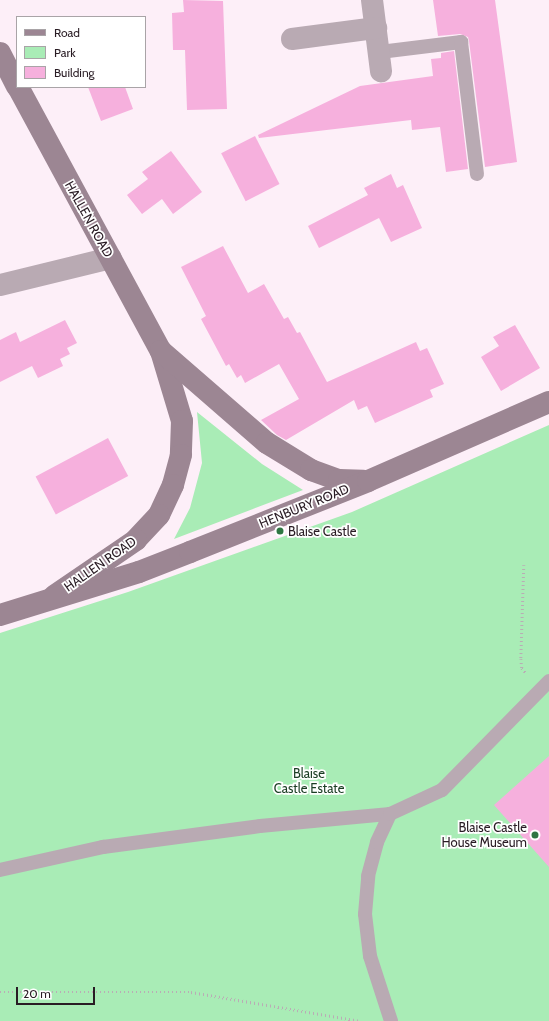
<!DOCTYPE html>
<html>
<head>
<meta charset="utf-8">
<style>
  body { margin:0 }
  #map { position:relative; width:549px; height:1021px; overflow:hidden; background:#fdeff8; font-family:Cabin,sans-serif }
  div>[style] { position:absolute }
  .green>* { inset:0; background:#a9ecb6 }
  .building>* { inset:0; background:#f6b0dd; transform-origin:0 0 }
  .path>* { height:2.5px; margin-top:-1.25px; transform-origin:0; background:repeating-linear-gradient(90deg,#baacb5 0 1px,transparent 0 4px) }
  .service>* { height:14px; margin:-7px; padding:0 7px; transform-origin:7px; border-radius:7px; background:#b9aab3 }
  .minor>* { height:22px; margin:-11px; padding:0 11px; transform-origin:11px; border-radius:11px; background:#b9aab3 }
  .secondary>* { height:22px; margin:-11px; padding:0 11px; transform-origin:11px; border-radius:11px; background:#9c8693 }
  .dots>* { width:11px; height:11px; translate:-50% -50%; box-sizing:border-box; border:2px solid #fff; border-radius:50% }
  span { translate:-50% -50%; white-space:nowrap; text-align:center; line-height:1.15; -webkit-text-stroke:3.5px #fff; paint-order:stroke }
  .street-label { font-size:13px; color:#291c24 }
  .poi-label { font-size:13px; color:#291c24 }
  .left { translate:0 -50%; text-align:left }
  .right { translate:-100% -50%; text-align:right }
  .park-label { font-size:13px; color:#1a3d23 }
  .legend { position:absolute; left:16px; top:16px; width:130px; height:72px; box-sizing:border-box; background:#fff; border:1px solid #a9a4a7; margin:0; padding:5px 7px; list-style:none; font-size:12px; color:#291c24 }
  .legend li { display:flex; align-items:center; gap:8px; height:20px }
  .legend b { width:20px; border:1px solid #a9a4a7 }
  .scale { position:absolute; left:16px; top:987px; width:79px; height:18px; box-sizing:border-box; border:2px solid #291c24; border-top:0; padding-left:5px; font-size:12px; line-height:14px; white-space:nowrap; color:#291c24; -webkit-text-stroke:3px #fff; paint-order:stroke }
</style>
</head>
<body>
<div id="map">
  <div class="green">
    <i style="clip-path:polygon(197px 412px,262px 464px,303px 490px,174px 539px,190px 508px,202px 463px)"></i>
    <i style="clip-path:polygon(549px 425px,549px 1021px,0 1021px,0 633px,128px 592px,352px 512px)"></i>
  </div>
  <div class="building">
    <i style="clip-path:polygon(183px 0,223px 1px,227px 109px,187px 110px,185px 50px,173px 50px,172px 13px,184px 12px)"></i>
    <i style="clip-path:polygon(433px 0,495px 0,517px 162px,485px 167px,469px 41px,468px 37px,460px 34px,438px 36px)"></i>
    <i style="clip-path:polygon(454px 51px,468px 169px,446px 172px,440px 127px,412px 130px,411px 120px,259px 138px,258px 135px,360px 86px,433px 76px,431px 59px,441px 58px,441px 53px)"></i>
    <i style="clip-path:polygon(88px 87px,125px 87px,133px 109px,101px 121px)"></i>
    <i style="left:255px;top:136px;width:54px;height:38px;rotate:63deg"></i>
    <i style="clip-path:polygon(171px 151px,202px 192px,173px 214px,162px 199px,142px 214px,127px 195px,148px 179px,142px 172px)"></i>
    <i style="clip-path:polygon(391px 174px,397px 188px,403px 185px,422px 228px,391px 242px,379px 218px,319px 248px,308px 226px,368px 195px,364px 188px)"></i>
    <i style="clip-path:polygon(223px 246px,248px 293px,264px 284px,284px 319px,288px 317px,297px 333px,300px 332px,327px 382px,416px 342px,420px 351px,427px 348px,444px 384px,430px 390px,433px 397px,375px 423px,367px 406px,358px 410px,354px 400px,286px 440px,277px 435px,261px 420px,299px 399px,279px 364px,245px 383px,241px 375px,237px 378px,229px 364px,226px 366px,201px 319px,206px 316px,181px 267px)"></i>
    <i style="clip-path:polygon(65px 320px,77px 343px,67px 348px,70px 354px,60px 359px,63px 366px,38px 378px,32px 366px,0 382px,0 340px,16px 332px,20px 342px)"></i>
    <i style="clip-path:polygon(515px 325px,540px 368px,501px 391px,481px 357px,499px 346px,493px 337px)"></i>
    <i style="left:108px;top:438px;width:43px;height:82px;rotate:62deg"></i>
    <i style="clip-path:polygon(549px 756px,549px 867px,494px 805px)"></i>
  </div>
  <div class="path">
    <i style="left:524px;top:565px;width:94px;rotate:91.8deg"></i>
    <i style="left:521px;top:659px;width:9px;rotate:84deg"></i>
    <i style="left:522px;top:668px;width:6px;rotate:51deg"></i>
    <i style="left:0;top:992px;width:191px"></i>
    <i style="left:191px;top:992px;width:172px;rotate:9.7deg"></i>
  </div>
  <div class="service">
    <i style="left:380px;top:52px;width:82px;rotate:-7deg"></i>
    <i style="left:461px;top:42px;width:133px;rotate:83.1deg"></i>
    <i style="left:0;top:870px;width:106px;rotate:-12.6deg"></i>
    <i style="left:103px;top:847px;width:158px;rotate:-7.6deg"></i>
    <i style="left:260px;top:826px;width:131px;rotate:-5.3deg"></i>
    <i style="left:391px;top:1021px;width:68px;rotate:-107.9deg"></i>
    <i style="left:370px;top:956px;width:42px;rotate:-96.8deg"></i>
    <i style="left:365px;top:914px;width:38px;rotate:-85deg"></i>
    <i style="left:368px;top:876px;width:35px;rotate:-75deg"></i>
    <i style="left:377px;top:842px;width:31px;rotate:-65deg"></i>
    <i style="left:390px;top:814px;width:57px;rotate:-24.8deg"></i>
    <i style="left:442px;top:790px;width:153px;rotate:-45.5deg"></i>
  </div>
  <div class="minor">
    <i style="left:372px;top:0;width:72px;rotate:82.8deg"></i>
    <i style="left:292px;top:39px;width:85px;rotate:-7.5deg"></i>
    <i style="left:0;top:285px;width:114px;rotate:-13.7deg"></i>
  </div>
  <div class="secondary">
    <i style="left:0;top:53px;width:37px;rotate:63deg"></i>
    <i style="left:18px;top:87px;width:300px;rotate:61.6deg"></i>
    <i style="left:161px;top:351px;width:73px;rotate:73.3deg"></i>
    <i style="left:182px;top:421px;width:34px;rotate:92deg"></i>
    <i style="left:181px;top:455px;width:31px;rotate:105deg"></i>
    <i style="left:173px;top:485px;width:33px;rotate:115deg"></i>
    <i style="left:159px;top:515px;width:34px;rotate:133deg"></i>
    <i style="left:136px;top:540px;width:99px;rotate:145.7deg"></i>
    <i style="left:161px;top:351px;width:140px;rotate:41deg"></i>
    <i style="left:267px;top:443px;width:52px;rotate:31.5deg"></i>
    <i style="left:311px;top:470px;width:30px;rotate:20deg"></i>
    <i style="left:339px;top:480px;width:24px;rotate:2deg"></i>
    <i style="left:0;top:615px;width:145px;rotate:-17.2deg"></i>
    <i style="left:139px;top:572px;width:55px;rotate:-21.4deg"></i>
    <i style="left:190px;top:552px;width:192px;rotate:-21.7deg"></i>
    <i style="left:368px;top:481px;width:197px;rotate:-23.6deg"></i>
  </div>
  <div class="dots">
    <i style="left:280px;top:531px;background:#2e7642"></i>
    <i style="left:535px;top:835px;background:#2e7642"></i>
  </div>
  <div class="street-label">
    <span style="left:89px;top:219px;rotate:61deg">HALLEN ROAD</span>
    <span style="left:304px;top:506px;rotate:-22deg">HENBURY ROAD</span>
    <span style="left:100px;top:564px;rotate:-35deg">HALLEN ROAD</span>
  </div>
  <div class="poi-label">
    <span class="left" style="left:288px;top:531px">Blaise Castle</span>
    <span class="right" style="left:527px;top:835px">Blaise Castle<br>House Museum</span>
  </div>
  <div class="park-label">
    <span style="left:309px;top:781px">Blaise<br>Castle Estate</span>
  </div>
  <ul class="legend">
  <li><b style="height:5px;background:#9c8693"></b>Road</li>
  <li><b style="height:11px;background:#a9ecb6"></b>Park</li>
  <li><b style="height:11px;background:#f6b0dd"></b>Building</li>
  </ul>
  <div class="scale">20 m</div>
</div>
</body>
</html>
